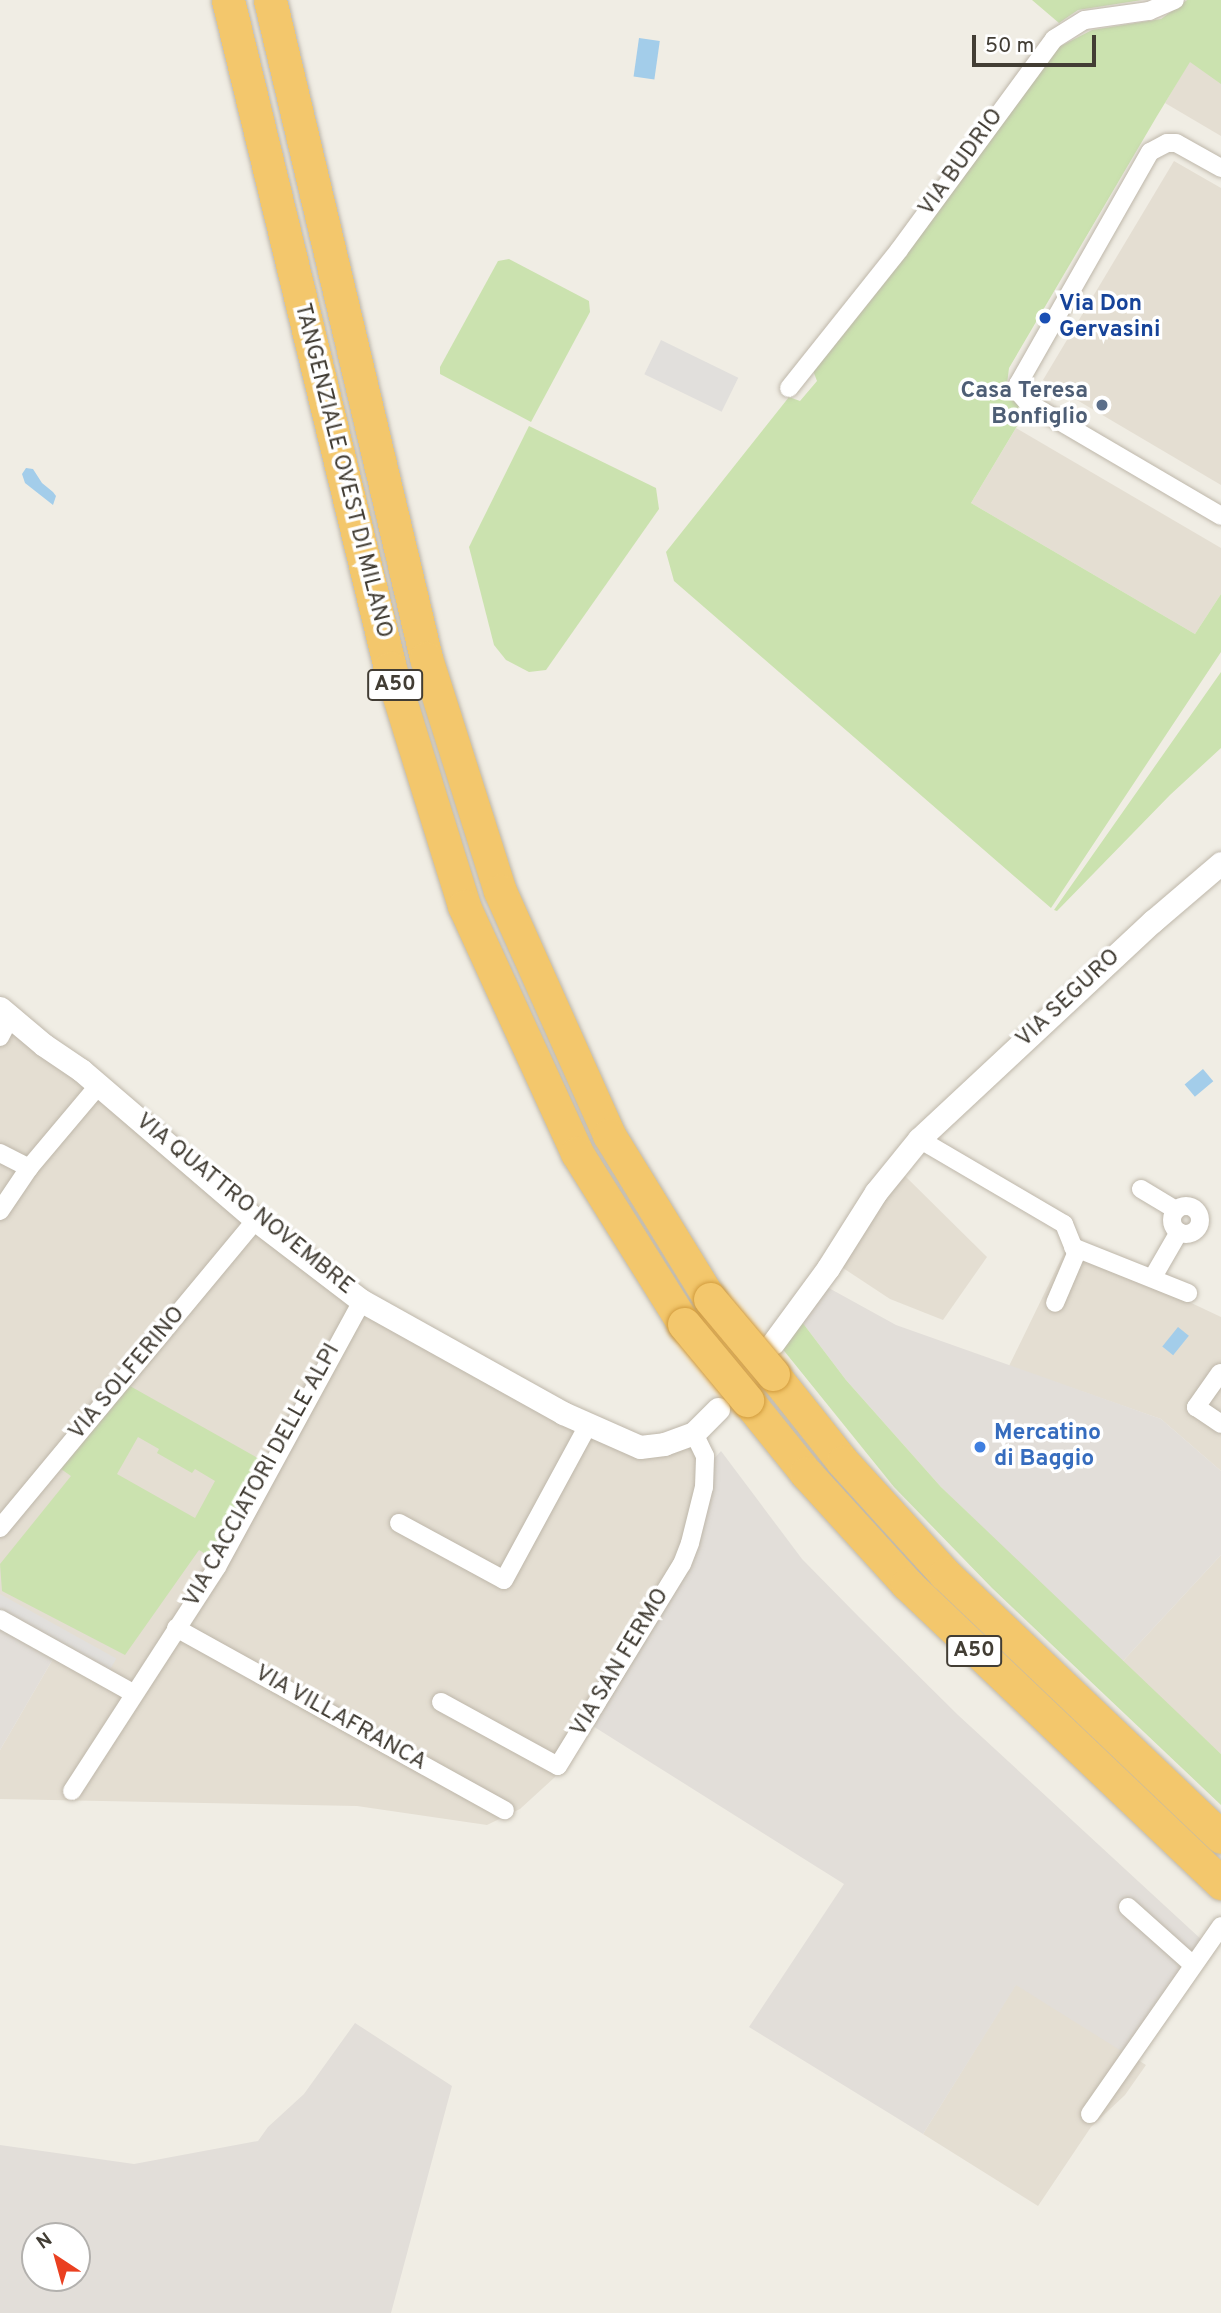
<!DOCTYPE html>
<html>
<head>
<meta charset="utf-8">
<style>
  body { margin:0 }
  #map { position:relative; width:1221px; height:2313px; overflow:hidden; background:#f0ede4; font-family:Overpass,sans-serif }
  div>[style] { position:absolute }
  .residential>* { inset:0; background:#e4ded2 }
  .industrial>* { inset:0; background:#e2ded9 }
  .green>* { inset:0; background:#cbe2af }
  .parking>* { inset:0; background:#e1dfdc; transform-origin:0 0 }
  .water>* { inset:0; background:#a3cdea; transform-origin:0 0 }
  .roads { filter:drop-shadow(0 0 2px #beb7aa) drop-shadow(0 0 2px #beb7aa) }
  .minor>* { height:18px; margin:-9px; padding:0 9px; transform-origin:9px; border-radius:9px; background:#fff }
  .minor>.ring { margin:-9px; padding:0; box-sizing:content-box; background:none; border:18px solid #fff; border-radius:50% }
  .tertiary>* { height:23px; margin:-11.5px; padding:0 11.5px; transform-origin:11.5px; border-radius:11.5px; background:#fff }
  .motorway>* { height:33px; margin:-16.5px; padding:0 16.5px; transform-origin:16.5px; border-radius:16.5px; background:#f3c76c }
  .bridges { filter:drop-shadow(0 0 2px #d19b3d) drop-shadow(0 0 2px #d19b3d) }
  .motorway-bridge>* { height:33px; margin:-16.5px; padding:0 16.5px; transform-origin:16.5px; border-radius:16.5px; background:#f3c76c }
  .dots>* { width:19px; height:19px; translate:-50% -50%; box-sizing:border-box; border:4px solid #fff; border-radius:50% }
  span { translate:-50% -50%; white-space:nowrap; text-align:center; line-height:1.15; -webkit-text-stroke:7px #fff; paint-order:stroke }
  .shield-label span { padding:2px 5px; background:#fff; border:2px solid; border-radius:5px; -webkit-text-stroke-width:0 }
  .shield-label { font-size:21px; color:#423d34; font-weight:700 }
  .street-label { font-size:23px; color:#423d34 }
  .transit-label { font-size:23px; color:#164399; font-weight:700 }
  .left { translate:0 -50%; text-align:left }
  .service-label { font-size:23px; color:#4e5e75; font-weight:700 }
  .right { translate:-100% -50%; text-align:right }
  .shop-label { font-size:23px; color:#366cbe; font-weight:700 }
  .north { position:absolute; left:21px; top:2222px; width:70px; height:70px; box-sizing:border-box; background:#fff; border:2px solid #b3b1ae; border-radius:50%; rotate:324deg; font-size:19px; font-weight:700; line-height:28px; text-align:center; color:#423d34 }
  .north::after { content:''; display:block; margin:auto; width:24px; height:32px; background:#ea4021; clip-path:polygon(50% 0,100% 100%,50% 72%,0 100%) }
  .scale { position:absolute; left:972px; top:35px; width:124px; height:32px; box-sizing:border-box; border:4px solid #423d34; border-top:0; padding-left:9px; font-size:21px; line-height:24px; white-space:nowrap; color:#423d34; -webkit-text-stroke:5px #fff; paint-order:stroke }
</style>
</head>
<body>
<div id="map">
  <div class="residential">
    <i style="clip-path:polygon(1221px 8px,1221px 136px,1165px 103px)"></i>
    <i style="clip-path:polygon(1174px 161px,1221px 188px,1221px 485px,1043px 380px)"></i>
    <i style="clip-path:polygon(1016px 428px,1221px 548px,1221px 594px,1195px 634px,971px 503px)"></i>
    <i style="clip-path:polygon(0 1013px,247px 1223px,619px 1442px,683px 1439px,711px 1462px,699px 1540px,555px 1777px,520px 1809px,487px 1825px,357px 1806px,0 1799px,0 1750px,57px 1652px,0 1620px)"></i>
    <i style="clip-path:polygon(902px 1173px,987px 1257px,943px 1320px,890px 1299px,840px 1266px)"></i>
    <i style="clip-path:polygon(1065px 1251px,1149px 1283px,1221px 1317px,1221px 1471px,1161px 1419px,1009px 1366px)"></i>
    <i style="clip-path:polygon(1221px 1555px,1221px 1754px,1122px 1662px)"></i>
    <i style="clip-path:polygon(1016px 1984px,1146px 2065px,1125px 2095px,1091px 2127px,1038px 2206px,923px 2134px)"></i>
  </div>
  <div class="industrial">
    <i style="clip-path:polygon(827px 1287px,896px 1325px,1161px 1419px,1221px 1471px,1221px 1555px,1122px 1662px,941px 1487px,846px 1380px,802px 1322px)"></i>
    <i style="clip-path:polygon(721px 1451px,802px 1559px,859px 1617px,958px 1715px,1203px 1941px,1123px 2052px,1016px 1985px,923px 2134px,749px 2027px,844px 1884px,588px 1723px,699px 1540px,711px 1462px)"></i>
    <i style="clip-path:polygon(0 1620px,57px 1652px,0 1750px)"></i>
    <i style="clip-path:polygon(evenodd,355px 2023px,452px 2086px,391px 2313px,0 2313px,0 2145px,134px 2164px,258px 2141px,268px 2127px,304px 2094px,355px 2023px,35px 2236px,77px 2236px,77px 2278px,35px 2278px,35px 2236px)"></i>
  </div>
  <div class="green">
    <i style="clip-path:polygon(1032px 0,1142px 0,1078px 10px,1059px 23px)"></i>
    <i style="clip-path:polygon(1187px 0,1221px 0,1221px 84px,1190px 62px,1157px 116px,1009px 368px,1007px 384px,1011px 398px,1026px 411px,971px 503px,1195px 634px,1221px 594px,1221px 652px,1051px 908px,674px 581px,666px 552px,789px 397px,800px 401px,817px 381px,812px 368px,1059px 47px,1092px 30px,1161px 19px)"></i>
    <i style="clip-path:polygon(509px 259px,589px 301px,590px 312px,531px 422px,440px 374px,440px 367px,498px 261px)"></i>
    <i style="clip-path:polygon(529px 426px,656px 488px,659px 509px,546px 670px,529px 672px,506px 660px,494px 645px,469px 547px)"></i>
    <i style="clip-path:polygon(1221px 672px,1221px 748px,1170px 795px,1057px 911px,1054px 910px)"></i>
    <i style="clip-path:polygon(802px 1322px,846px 1380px,941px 1487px,1221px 1754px,1221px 1805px,992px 1588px,894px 1487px,781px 1347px)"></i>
    <i style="clip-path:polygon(evenodd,130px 1386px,263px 1461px,209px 1556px,199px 1550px,125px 1655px,2px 1591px,0 1564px,71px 1476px,61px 1469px,130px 1386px,138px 1437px,159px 1449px,157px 1453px,192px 1473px,195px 1469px,215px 1481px,195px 1518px,117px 1474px,138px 1437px)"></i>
  </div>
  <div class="parking">
    <i style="left:661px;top:340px;width:86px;height:38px;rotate:26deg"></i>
    <i style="left:0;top:1594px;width:133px;height:15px;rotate:29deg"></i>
  </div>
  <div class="water">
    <i style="left:639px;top:38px;width:21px;height:39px;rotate:8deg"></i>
    <i style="clip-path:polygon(26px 468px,33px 469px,42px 483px,53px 492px,56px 496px,53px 505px,25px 483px,22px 474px)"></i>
    <i style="left:1203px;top:1069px;width:16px;height:24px;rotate:50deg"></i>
    <i style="left:1178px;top:1327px;width:14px;height:25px;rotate:39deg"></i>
  </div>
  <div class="roads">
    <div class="minor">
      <i style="left:1221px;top:168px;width:51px;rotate:-150.9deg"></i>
      <i style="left:1176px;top:143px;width:9px;rotate:180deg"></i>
      <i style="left:1167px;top:143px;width:19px;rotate:152deg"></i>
      <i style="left:1150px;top:152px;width:267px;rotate:119.6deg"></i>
      <i style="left:1018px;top:384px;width:11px;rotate:75deg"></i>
      <i style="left:1021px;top:395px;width:9px;rotate:49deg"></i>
      <i style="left:1027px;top:402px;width:225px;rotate:30.4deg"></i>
      <i style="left:789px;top:388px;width:176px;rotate:-51.4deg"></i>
      <i style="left:899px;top:250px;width:262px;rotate:-53.7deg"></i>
      <i style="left:1054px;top:39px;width:36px;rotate:-32deg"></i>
      <i style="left:1085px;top:20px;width:65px;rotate:-8deg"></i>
      <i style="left:1149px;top:11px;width:28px;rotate:-23deg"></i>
      <i style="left:0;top:1037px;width:22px;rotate:-63deg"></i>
      <i style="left:919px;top:1139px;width:168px;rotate:30.4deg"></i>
      <i style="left:1064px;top:1224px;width:32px;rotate:68deg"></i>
      <i style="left:1076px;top:1254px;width:53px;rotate:113.2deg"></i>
      <i style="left:0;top:1153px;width:33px;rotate:27deg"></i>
      <i style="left:1141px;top:1189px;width:41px;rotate:31deg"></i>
      <i class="ring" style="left:1172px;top:1206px;width:10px;height:10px"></i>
      <i style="left:0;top:1211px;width:52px;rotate:-56deg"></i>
      <i style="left:29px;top:1168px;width:109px;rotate:-49.9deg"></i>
      <i style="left:1073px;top:1247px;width:124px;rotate:21.8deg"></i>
      <i style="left:1153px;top:1277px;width:52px;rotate:-60deg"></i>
      <i style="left:1220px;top:1373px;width:42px;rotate:125.2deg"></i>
      <i style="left:1196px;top:1407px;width:30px;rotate:34deg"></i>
      <i style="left:399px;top:1523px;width:119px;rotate:28.5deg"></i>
      <i style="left:504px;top:1580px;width:176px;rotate:-61.5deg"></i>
      <i style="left:0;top:1528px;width:400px;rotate:-50.3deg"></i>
      <i style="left:0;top:1619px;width:152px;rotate:29.1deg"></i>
      <i style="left:176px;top:1628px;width:376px;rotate:29deg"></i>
      <i style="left:441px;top:1702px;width:133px;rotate:28.7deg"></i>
      <i style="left:558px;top:1766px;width:237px;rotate:-58.5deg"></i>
      <i style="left:682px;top:1564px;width:22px;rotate:-69deg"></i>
      <i style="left:690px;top:1543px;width:58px;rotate:-76deg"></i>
      <i style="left:704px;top:1487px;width:31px;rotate:-88deg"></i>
      <i style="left:705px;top:1456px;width:25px;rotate:-116deg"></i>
      <i style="left:72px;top:1791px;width:267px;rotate:-57.1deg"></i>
      <i style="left:217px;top:1567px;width:303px;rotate:-61.4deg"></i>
      <i style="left:1128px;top:1907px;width:87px;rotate:41.7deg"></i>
      <i style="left:1090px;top:2114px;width:229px;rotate:-55.1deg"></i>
    </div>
    <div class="tertiary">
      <i style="left:0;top:1008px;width:57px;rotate:40.1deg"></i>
      <i style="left:44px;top:1045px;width:45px;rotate:34deg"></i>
      <i style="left:81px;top:1070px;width:230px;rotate:40.6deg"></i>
      <i style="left:256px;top:1220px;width:133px;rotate:37.4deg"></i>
      <i style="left:362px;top:1301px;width:230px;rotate:29.1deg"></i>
      <i style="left:563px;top:1413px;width:84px;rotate:23.8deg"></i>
      <i style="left:640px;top:1447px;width:24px;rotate:-7deg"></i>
      <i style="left:664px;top:1444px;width:32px;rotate:-20deg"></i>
      <i style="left:694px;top:1433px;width:34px;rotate:-45deg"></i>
      <i style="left:773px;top:1343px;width:93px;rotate:-53.7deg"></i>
      <i style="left:828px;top:1268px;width:90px;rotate:-57.7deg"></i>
      <i style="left:876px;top:1192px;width:68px;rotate:-50.9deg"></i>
      <i style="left:919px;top:1139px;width:320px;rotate:-43deg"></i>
      <i style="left:1153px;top:921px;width:89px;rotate:-40.5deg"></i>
    </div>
    <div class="motorway">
      <i style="left:228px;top:0;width:687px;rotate:76.37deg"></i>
      <i style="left:390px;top:668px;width:249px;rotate:72.7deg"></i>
      <i style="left:464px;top:906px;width:272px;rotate:65.4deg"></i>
      <i style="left:577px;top:1153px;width:202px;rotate:58deg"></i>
      <i style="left:270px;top:0;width:676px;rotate:76.66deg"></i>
      <i style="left:426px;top:658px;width:244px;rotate:72.4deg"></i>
      <i style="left:500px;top:891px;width:267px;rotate:65.9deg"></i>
      <i style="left:609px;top:1135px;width:193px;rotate:58.4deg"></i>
      <i style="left:773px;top:1374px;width:112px;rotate:51.5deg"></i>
      <i style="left:843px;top:1462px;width:151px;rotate:47.7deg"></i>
      <i style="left:945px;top:1574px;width:381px;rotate:43.6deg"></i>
      <i style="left:747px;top:1400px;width:94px;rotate:51.1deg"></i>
      <i style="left:806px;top:1473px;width:150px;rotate:47.7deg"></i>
      <i style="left:907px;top:1584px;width:434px;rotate:43.6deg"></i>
    </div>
  </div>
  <div class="bridges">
    <div class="motorway-bridge">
      <i style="left:710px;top:1299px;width:98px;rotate:50deg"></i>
      <i style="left:684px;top:1324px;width:99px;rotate:50.3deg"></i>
    </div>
  </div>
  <div class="dots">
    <i style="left:1045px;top:318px;background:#1a4fb4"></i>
    <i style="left:1102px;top:405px;background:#5c6f8a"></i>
    <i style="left:980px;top:1447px;background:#3f7fe0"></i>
  </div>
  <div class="shield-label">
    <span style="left:395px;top:685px">A50</span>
    <span style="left:974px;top:1651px">A50</span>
  </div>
  <div class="street-label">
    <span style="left:962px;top:163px;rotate:-54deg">VIA BUDRIO</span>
    <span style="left:342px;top:471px;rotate:76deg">TANGENZIALE OVEST DI MILANO</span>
    <span style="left:1069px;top:999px;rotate:-43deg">VIA SEGURO</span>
    <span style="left:244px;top:1205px;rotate:39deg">VIA QUATTRO NOVEMBRE</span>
    <span style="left:128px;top:1374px;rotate:-50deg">VIA SOLFERINO</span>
    <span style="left:263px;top:1476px;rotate:-61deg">VIA CACCIATORI DELLE ALPI</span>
    <span style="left:621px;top:1663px;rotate:-59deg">VIA SAN FERMO</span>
    <span style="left:340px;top:1719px;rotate:29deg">VIA VILLAFRANCA</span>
  </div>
  <div class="transit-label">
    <span class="left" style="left:1059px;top:318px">Via Don<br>Gervasini</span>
  </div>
  <div class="service-label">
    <span class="right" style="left:1088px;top:405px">Casa Teresa<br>Bonfiglio</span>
  </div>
  <div class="shop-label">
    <span class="left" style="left:994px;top:1447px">Mercatino<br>di Baggio</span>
  </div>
  <div class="north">N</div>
  <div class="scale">50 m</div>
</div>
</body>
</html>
